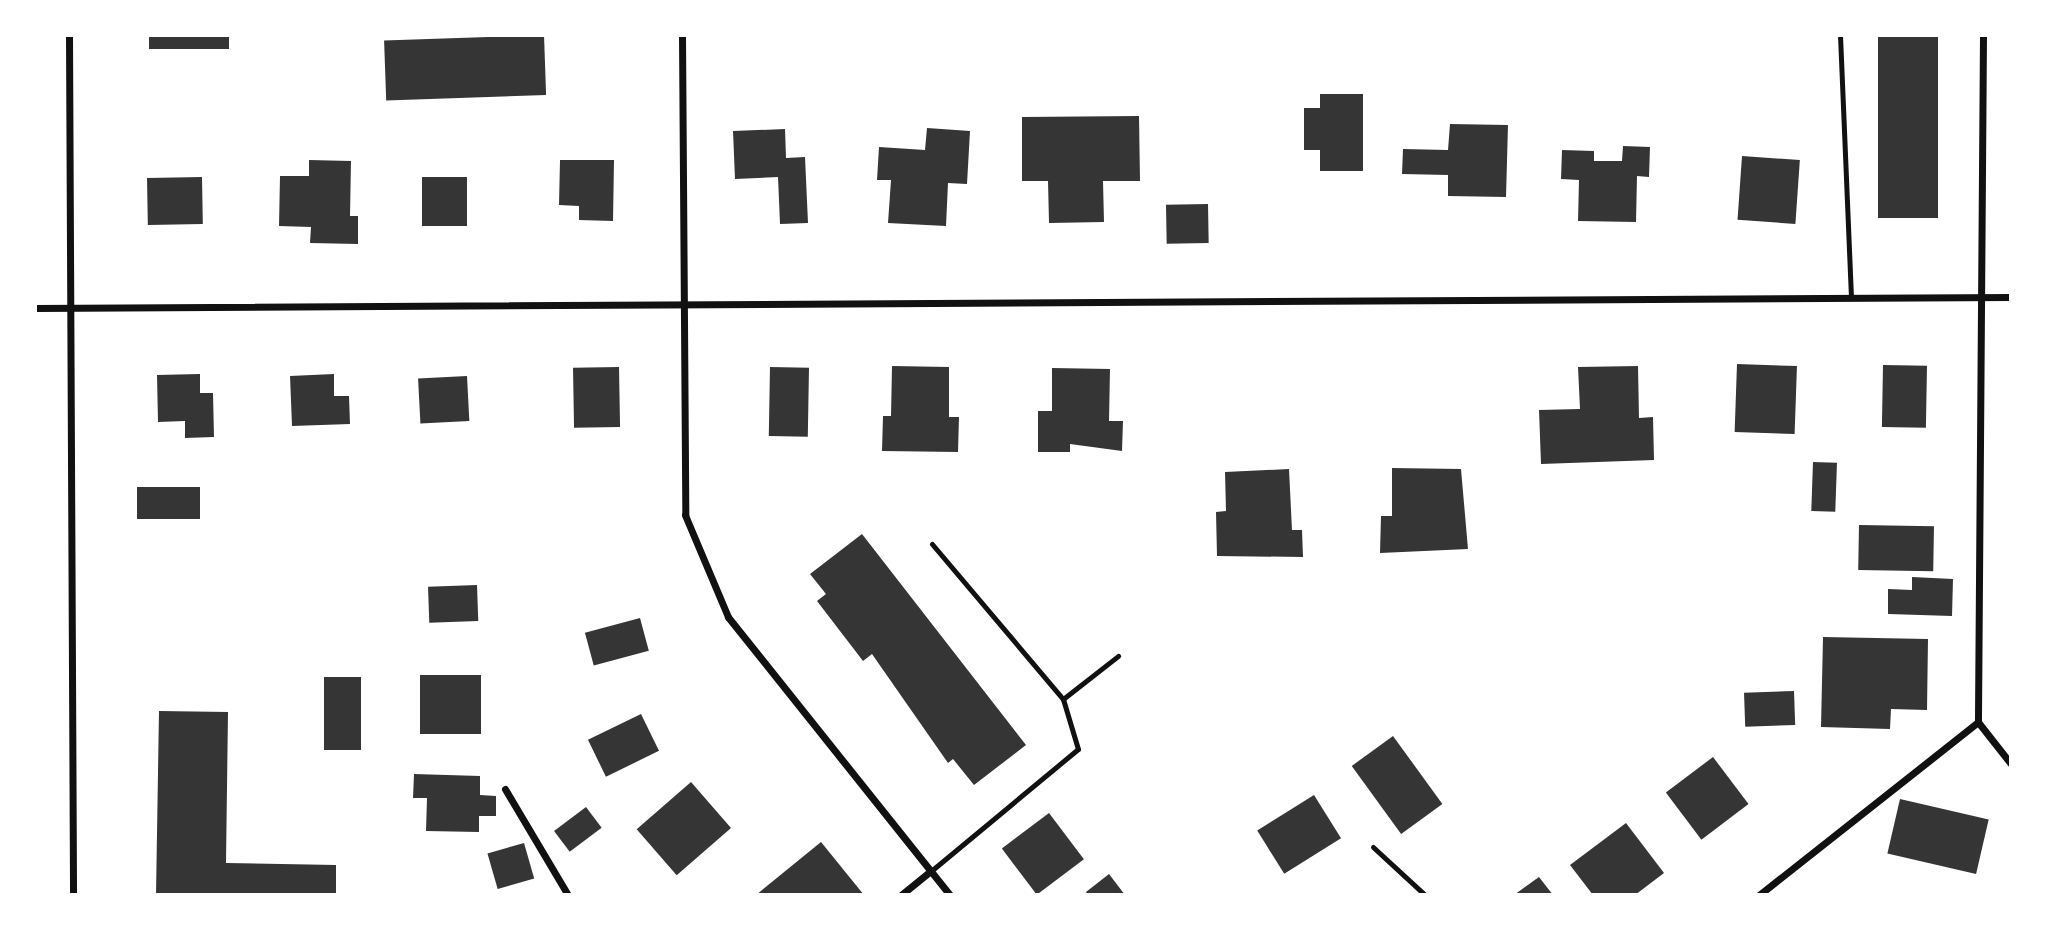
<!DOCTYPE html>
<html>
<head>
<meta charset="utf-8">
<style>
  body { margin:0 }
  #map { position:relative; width:2046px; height:930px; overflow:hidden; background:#fff; font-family:"Roboto Condensed",sans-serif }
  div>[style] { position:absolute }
  .building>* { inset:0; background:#353535; transform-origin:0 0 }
  .service>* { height:5px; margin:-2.5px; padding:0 2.5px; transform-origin:2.5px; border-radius:2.5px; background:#111 }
  .minor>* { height:7px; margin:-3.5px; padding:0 3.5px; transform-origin:3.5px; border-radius:3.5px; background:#111 }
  span { translate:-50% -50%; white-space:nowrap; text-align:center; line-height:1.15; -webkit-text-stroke:5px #fff; paint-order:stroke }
  .frame { position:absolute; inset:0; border:37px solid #fff; pointer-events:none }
</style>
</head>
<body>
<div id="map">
  <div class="building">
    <i style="left:149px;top:35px;width:80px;height:14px"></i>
    <i style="left:544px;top:35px;width:60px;height:160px;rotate:88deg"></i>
    <i style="left:1878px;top:35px;width:60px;height:183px"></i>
    <i style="clip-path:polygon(1320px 94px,1363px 94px,1363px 171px,1320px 171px,1320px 150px,1304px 150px,1304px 108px,1320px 108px)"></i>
    <i style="clip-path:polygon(1139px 116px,1140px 181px,1103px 181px,1104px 222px,1049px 223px,1048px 181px,1022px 181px,1022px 117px)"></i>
    <i style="clip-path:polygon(1450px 124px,1508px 125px,1506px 197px,1448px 196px,1448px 175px,1402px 174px,1403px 149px,1448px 150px)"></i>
    <i style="clip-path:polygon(927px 128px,970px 131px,967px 184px,948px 183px,946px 226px,888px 223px,891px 180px,877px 180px,879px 147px,925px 150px)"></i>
    <i style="clip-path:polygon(785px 129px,786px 158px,805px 157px,808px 223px,780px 224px,778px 177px,735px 179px,733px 131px)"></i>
    <i style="clip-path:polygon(1623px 146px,1650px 147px,1649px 177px,1637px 176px,1636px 222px,1578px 221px,1579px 180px,1561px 179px,1562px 150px,1594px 151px,1594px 161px,1622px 161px)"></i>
    <i style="left:1742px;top:156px;width:58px;height:64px;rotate:4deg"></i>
    <i style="clip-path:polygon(309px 160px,351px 161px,350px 216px,358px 216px,358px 244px,310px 243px,311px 227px,279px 226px,280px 176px,309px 176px)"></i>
    <i style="clip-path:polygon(560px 160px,614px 160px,613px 221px,579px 220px,579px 206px,559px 205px)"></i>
    <i style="left:202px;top:177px;width:47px;height:55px;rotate:89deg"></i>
    <i style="left:422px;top:177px;width:45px;height:49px"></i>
    <i style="left:1208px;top:204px;width:39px;height:42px;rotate:89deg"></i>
    <i style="left:1737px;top:364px;width:60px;height:68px;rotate:2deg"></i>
    <i style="left:1883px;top:365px;width:44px;height:62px;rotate:1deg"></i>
    <i style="clip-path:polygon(892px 366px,949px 367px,949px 417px,959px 417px,958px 452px,882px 451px,883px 416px,891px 416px)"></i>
    <i style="clip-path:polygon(1638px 366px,1639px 418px,1653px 417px,1654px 460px,1541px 464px,1539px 410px,1580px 409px,1578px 367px)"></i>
    <i style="left:619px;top:367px;width:60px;height:46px;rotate:89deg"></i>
    <i style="left:770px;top:367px;width:39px;height:69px;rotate:1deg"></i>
    <i style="clip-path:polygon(1052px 368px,1110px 369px,1109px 421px,1123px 421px,1122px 451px,1070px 444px,1070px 452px,1038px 452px,1038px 411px,1052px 411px)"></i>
    <i style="clip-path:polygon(200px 374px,200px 393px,213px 393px,214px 437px,185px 438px,185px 421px,158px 422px,157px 375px)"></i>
    <i style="clip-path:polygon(334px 374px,334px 396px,349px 396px,350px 424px,292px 426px,290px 376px)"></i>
    <i style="left:467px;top:376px;width:45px;height:49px;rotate:87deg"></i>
    <i style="left:1813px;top:462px;width:24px;height:49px;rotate:2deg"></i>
    <i style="clip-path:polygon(1392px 468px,1461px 469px,1468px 549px,1380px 553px,1381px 516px,1392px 516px)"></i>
    <i style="clip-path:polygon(1289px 469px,1292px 530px,1302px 530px,1303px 557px,1217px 556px,1216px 512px,1226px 511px,1225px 472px)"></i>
    <i style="left:137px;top:487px;width:63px;height:32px"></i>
    <i style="left:1859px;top:525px;width:75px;height:45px;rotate:1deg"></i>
    <i style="clip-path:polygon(862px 534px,1026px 745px,974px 785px,953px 759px,948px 763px,872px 654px,863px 661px,817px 601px,826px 594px,810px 574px)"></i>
    <i style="clip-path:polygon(1912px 577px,1953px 579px,1952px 616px,1888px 614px,1888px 589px,1912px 590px)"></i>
    <i style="left:477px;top:585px;width:36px;height:49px;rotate:88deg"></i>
    <i style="left:640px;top:618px;width:34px;height:57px;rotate:75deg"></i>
    <i style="clip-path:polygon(1823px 637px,1928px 639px,1927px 710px,1891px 709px,1890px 729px,1821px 727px)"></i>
    <i style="left:420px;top:675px;width:61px;height:59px"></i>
    <i style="left:324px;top:677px;width:37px;height:73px"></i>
    <i style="left:1794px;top:691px;width:34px;height:50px;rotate:88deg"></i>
    <i style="clip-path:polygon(159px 711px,228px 712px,226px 863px,336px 865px,336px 895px,156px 895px)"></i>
    <i style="left:641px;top:714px;width:41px;height:59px;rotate:64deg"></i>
    <i style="left:1393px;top:736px;width:84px;height:51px;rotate:54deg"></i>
    <i style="left:1713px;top:757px;width:59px;height:59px;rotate:53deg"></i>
    <i style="clip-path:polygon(414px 774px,480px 776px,480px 795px,496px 796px,496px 816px,479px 816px,479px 832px,426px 831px,427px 798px,413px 798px)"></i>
    <i style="left:691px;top:782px;width:61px;height:72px;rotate:49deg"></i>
    <i style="left:1314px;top:795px;width:51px;height:67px;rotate:58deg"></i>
    <i style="left:1900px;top:799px;width:91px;height:56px;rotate:13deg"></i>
    <i style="left:586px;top:807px;width:26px;height:40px;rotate:53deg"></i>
    <i style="left:1049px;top:813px;width:58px;height:59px;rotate:53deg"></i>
    <i style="clip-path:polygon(1626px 823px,1664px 873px,1635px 895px,1593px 895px,1570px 865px)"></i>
    <i style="clip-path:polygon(821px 842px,864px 895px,756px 895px)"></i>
    <i style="left:524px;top:843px;width:37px;height:38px;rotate:74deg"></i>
    <i style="clip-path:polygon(1109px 874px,1125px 895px,1088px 895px,1086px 892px)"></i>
    <i style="clip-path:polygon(1539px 877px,1553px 895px,1514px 895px)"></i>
  </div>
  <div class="service">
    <i style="left:1840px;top:35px;width:263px;rotate:87.6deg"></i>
    <i style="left:932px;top:544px;width:203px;rotate:49.8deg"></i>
    <i style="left:1373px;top:847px;width:71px;rotate:42.7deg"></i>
    <i style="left:931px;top:871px;width:191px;rotate:-39.7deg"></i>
    <i style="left:1078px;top:749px;width:52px;rotate:-106.7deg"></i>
    <i style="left:1063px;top:699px;width:70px;rotate:-38deg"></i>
  </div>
  <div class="minor">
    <i style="left:69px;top:35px;width:860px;rotate:89.73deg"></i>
    <i style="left:682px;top:35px;width:480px;rotate:89.6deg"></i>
    <i style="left:685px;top:515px;width:111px;rotate:67.1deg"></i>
    <i style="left:728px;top:617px;width:356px;rotate:51.4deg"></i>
    <i style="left:1983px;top:35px;width:687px;rotate:90.42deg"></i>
    <i style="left:1978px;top:722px;width:53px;rotate:51.8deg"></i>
    <i style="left:35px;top:308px;width:1976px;rotate:-0.32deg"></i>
    <i style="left:505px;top:789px;width:123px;rotate:59.3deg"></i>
    <i style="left:901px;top:895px;width:38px;rotate:-39deg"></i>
    <i style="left:1759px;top:895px;width:279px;rotate:-38.3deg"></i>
  </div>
  <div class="frame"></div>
</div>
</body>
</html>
